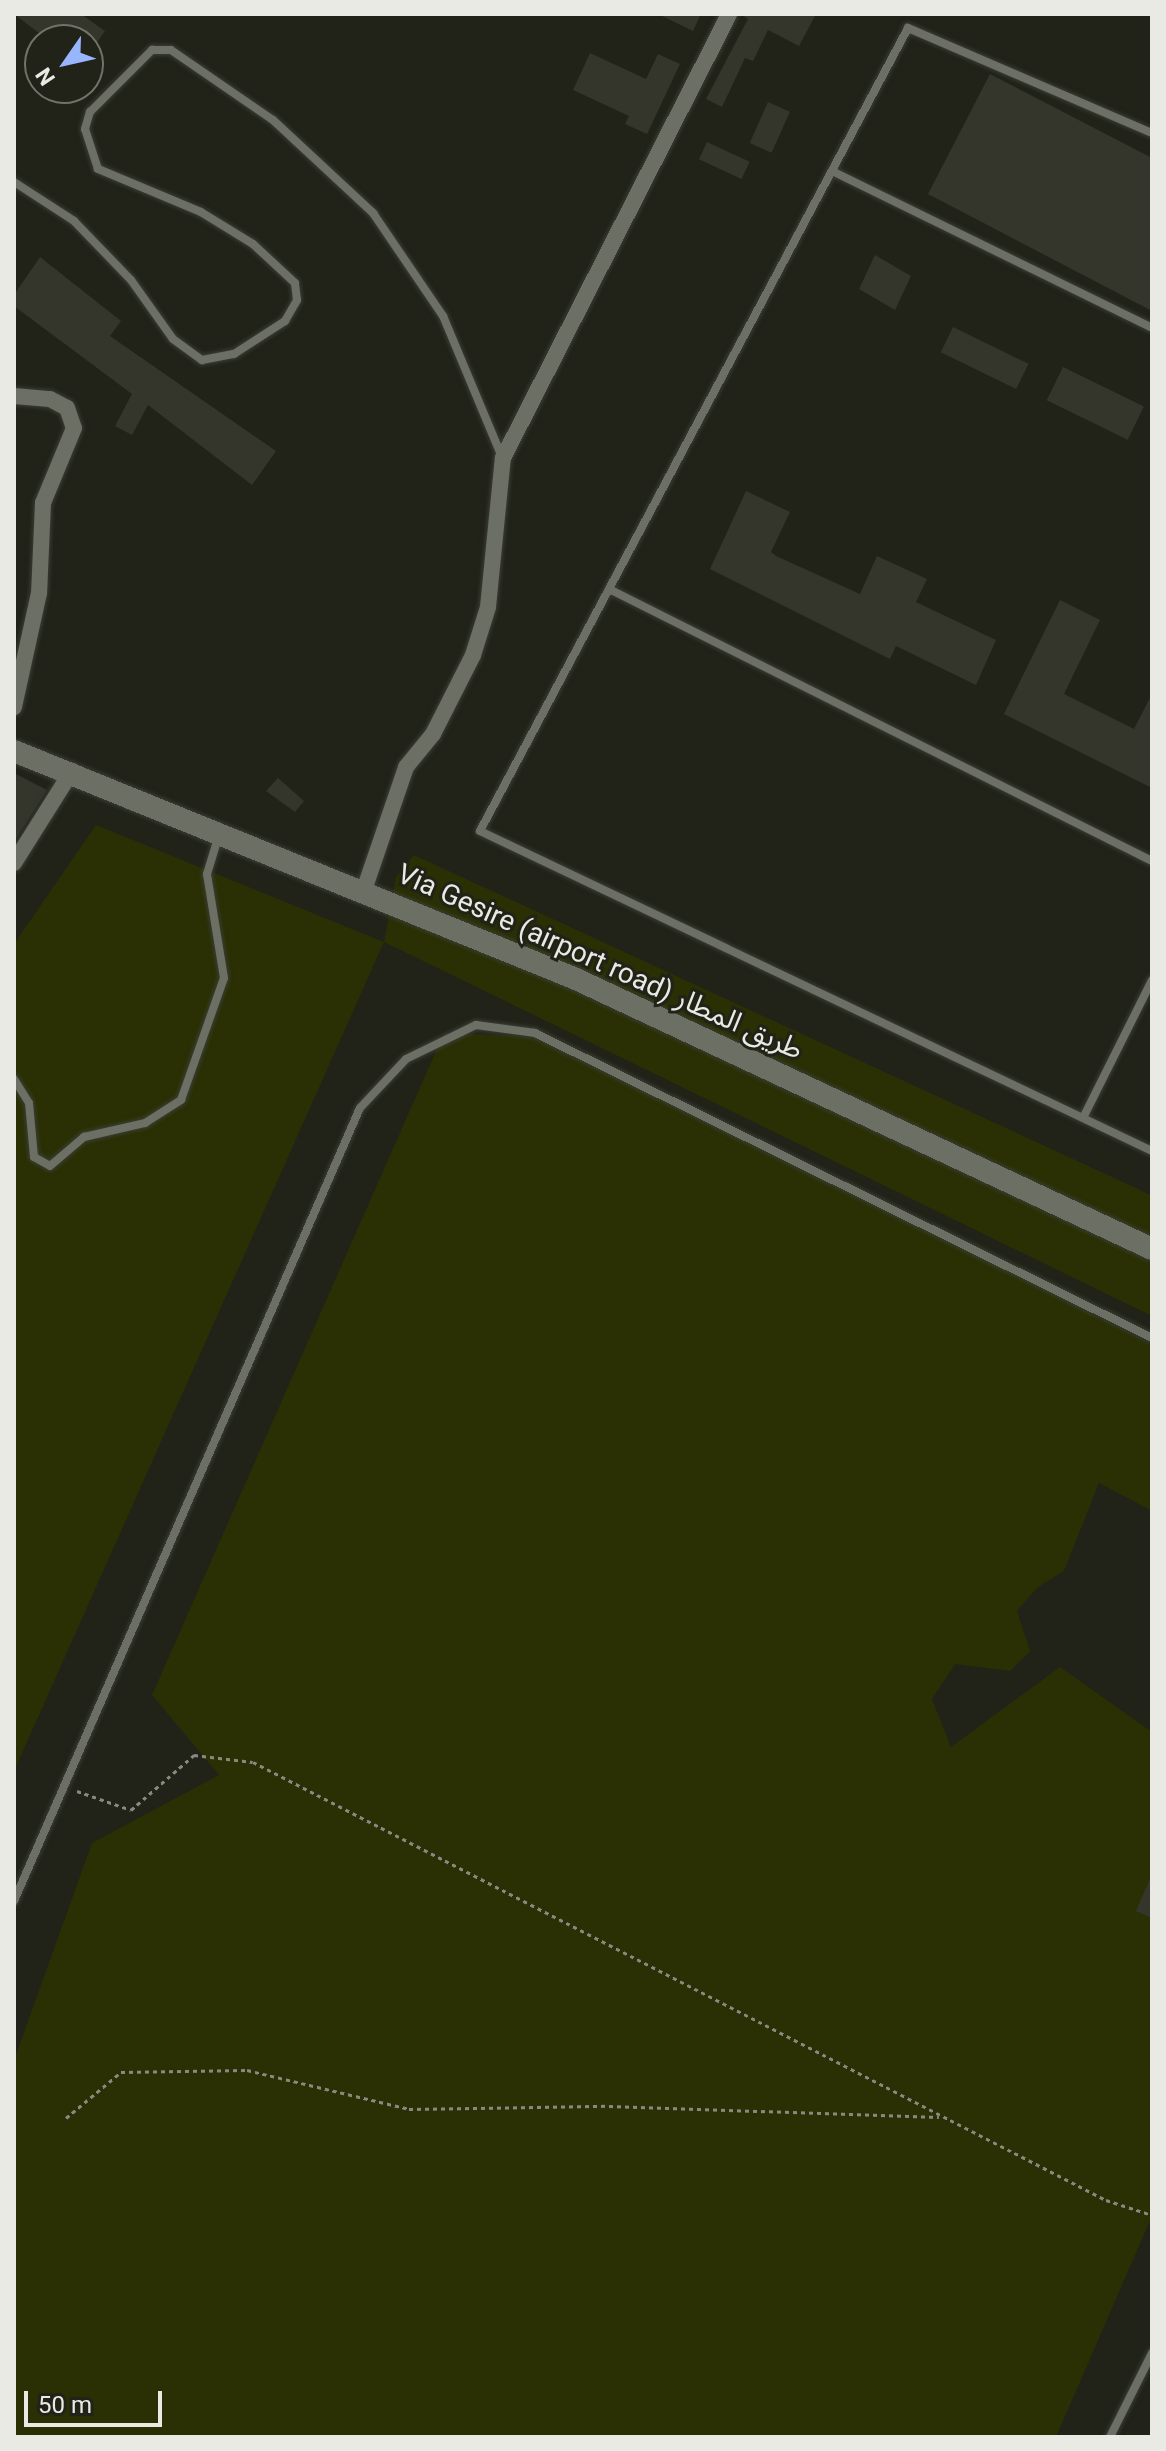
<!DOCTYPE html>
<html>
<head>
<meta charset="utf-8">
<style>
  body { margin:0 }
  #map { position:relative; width:1166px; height:2451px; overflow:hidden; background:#212218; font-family:Roboto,"Noto Sans Arabic",sans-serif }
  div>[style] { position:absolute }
  .green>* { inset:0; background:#2a3003 }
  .building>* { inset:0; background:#34362c; transform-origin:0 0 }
  .path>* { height:3px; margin-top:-1.5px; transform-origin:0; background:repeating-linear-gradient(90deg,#888981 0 4px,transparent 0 8px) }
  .roads { filter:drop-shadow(0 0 2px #3b3d35) drop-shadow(0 0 2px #3b3d35) }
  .lane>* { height:8px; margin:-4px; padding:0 4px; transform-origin:4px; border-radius:4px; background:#6c6f63 }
  .street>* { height:16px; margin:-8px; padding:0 8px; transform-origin:8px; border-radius:8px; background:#6c6f63 }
  .secondary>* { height:22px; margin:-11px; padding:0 11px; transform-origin:11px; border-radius:11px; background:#6c6f63 }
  span { translate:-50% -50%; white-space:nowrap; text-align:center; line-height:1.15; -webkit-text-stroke:6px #212218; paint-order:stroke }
  .street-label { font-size:28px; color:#e9eae3 }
  .frame { position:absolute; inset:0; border:16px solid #e9eae3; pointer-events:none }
  .north { position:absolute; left:24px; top:24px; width:80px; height:80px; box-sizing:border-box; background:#212218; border:2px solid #717269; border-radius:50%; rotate:236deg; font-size:22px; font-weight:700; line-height:32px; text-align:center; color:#e9eae3 }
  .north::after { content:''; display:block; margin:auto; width:28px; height:36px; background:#97b6fd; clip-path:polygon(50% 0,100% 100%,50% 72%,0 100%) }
  .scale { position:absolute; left:24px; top:2391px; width:138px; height:36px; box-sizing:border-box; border:4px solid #e9eae3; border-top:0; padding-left:10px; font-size:24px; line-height:28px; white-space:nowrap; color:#e9eae3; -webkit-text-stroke:6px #212218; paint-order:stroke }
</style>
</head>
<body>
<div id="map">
  <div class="green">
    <i style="clip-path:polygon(96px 825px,384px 942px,396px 877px,414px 855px,1136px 1188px,1152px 1196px,1152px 1316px,384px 942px,14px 1771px,14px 944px)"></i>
    <i style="clip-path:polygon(444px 1033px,548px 1037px,1152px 1344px,1152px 1511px,1099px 1483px,1064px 1571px,1038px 1587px,1017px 1611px,1030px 1651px,1010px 1671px,955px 1664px,932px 1699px,951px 1747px,1060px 1667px,1152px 1732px,1152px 2216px,1056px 2437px,14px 2437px,14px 2060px,92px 1843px,219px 1775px,152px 1695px)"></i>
  </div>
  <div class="building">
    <i style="clip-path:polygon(14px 14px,81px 14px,105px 31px,88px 55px,88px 40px,48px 40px)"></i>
    <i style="clip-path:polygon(658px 14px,701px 14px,693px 31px)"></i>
    <i style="clip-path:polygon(740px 14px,816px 14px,799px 46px,768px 30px,753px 61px,745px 58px,722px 107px,706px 99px,748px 19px)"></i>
    <i style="clip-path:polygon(590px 53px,646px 79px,658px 54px,680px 64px,647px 134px,625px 124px,629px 116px,573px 90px)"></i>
    <i style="clip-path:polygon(990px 74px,1152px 158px,1152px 311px,928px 194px)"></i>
    <i style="left:768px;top:102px;width:24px;height:45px;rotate:24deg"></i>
    <i style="left:707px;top:142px;width:47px;height:19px;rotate:25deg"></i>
    <i style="clip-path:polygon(875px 255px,911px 276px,895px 310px,859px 289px)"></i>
    <i style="clip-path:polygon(40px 257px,121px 321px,110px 336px,276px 451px,252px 485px,148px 405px,132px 435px,115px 426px,132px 394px,14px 306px,14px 295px)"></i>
    <i style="left:953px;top:327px;width:84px;height:28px;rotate:26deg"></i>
    <i style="left:1063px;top:367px;width:90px;height:37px;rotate:26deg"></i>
    <i style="clip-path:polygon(746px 491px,790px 512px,771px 552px,776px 556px,860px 594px,877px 556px,927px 579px,916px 602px,996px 640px,976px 685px,896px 646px,890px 659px,710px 569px)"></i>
    <i style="clip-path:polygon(1060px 600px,1100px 620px,1064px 694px,1134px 729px,1152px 694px,1152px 788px,1004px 714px)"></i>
    <i style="clip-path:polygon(14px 773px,47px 790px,14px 842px)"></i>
    <i style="clip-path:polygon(278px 778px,304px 801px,295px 812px,266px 791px)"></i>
    <i style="clip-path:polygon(1152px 1874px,1152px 1918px,1136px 1911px)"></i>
  </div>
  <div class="path">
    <i style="left:77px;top:1791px;width:57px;rotate:19.4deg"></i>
    <i style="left:131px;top:1810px;width:84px;rotate:-41.1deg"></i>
    <i style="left:194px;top:1755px;width:59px;rotate:6.8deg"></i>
    <i style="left:253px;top:1762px;width:959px;rotate:27.18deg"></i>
    <i style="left:1106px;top:2200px;width:48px;rotate:18.1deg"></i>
    <i style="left:66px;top:2118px;width:72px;rotate:-39.9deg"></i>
    <i style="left:121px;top:2072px;width:126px;rotate:-0.9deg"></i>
    <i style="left:247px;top:2070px;width:167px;rotate:13.5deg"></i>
    <i style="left:409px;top:2109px;width:200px;rotate:-0.9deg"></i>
    <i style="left:609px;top:2106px;width:330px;rotate:1.9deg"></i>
  </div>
  <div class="roads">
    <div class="lane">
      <i style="left:1152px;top:133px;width:266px;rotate:-156.7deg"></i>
      <i style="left:908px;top:28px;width:910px;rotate:118.06deg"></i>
      <i style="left:480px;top:831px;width:744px;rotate:25.46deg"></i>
      <i style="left:832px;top:171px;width:356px;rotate:26.1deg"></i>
      <i style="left:14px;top:182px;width:72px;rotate:33deg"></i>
      <i style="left:74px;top:221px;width:82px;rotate:46deg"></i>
      <i style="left:131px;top:280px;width:72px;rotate:54.6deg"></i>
      <i style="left:173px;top:339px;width:36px;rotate:36deg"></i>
      <i style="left:202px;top:360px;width:33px;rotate:-11deg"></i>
      <i style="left:234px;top:354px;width:61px;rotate:-32.9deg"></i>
      <i style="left:285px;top:321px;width:24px;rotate:-60deg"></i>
      <i style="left:297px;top:300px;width:17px;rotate:-97deg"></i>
      <i style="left:295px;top:283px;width:57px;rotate:-137.1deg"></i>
      <i style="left:253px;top:244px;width:61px;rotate:-148.4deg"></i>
      <i style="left:201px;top:212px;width:112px;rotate:-157.3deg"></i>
      <i style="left:98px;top:169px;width:42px;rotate:-108deg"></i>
      <i style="left:85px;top:129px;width:18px;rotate:-74deg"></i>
      <i style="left:90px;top:112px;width:88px;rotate:-45deg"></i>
      <i style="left:152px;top:50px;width:19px"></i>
      <i style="left:171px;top:50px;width:124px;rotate:34.5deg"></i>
      <i style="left:273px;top:120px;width:137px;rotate:42.9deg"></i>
      <i style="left:373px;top:213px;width:125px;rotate:55.8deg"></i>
      <i style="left:443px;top:316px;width:153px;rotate:67.3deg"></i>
      <i style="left:609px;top:589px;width:607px;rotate:26.61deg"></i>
      <i style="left:14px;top:1079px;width:28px;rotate:58deg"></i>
      <i style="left:29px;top:1103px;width:54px;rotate:84.7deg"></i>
      <i style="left:34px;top:1157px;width:18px;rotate:29deg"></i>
      <i style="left:50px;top:1166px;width:45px;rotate:-40.5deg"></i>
      <i style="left:84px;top:1137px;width:63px;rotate:-12.9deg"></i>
      <i style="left:145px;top:1123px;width:43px;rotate:-32.6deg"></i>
      <i style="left:181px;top:1100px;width:129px;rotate:-70.6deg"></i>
      <i style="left:224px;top:978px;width:105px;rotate:-99.3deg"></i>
      <i style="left:207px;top:874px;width:39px;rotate:-73deg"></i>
      <i style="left:1084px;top:1116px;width:152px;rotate:-63.4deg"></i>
      <i style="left:14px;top:1901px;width:865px;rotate:-66.43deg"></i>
      <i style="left:360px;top:1108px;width:67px;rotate:-46.8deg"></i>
      <i style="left:406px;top:1059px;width:78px;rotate:-25.9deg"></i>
      <i style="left:476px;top:1025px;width:60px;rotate:7.7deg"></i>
      <i style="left:535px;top:1033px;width:688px;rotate:26.3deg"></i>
      <i style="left:1110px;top:2437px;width:94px;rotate:-63.4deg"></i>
    </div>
    <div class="street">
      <i style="left:14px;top:396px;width:36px;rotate:5deg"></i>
      <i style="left:50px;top:399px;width:19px;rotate:28deg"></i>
      <i style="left:67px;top:408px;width:21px;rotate:71deg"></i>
      <i style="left:74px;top:428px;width:81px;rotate:112.5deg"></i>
      <i style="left:43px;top:503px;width:90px;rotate:92.5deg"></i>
      <i style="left:39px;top:593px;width:117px;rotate:102.4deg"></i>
      <i style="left:14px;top:863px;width:109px;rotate:-57.8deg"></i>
      <i style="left:364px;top:890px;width:130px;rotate:-71.1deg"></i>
      <i style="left:406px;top:767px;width:43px;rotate:-50.7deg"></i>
      <i style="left:433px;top:734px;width:89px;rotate:-63.1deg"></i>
      <i style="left:473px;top:655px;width:50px;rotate:-72.6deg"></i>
      <i style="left:488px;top:607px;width:150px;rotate:-84.3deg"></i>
      <i style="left:503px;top:458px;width:498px;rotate:-63deg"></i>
    </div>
    <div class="secondary">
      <i style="left:14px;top:751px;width:606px;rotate:22.08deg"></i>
      <i style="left:576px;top:979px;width:636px;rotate:25.11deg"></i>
    </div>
  </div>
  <div class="street-label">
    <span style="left:600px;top:962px;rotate:24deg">Via Gesire (airport road) طريق المطار</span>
  </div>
  <div class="frame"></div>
  <div class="north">N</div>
  <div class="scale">50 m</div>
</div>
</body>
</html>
